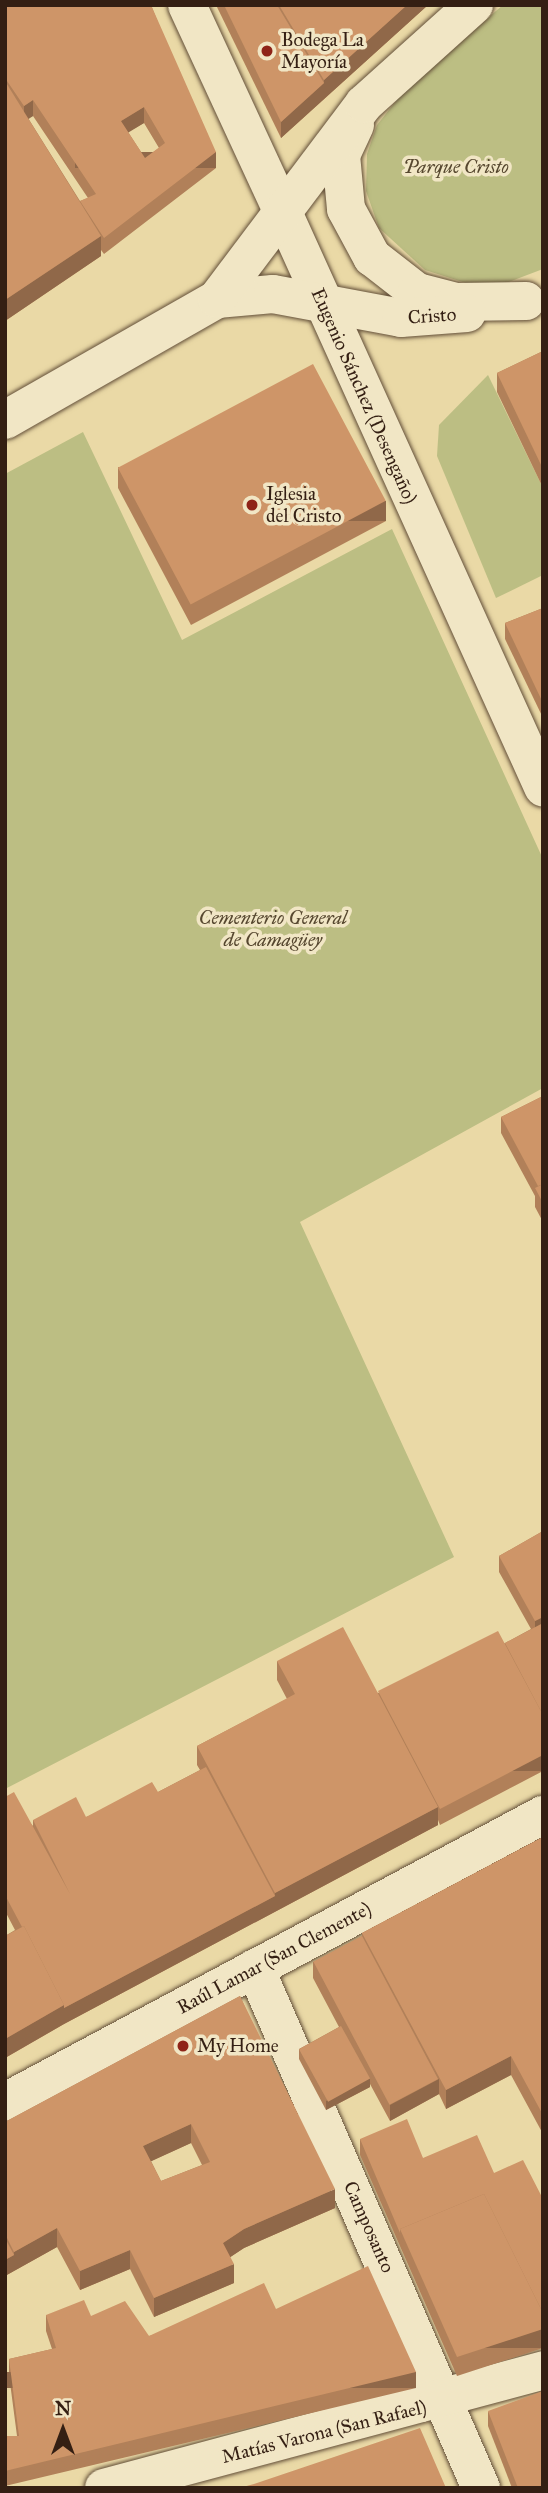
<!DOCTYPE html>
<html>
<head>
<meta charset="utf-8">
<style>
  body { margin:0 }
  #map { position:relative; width:548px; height:2493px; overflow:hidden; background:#ead9a6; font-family:"IM FELL Great Primer",serif }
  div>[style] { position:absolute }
  .green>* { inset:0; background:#bcbe83 }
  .roads { filter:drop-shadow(0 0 2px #624e38) drop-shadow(0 0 2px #624e38) }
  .minor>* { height:38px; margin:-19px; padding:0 19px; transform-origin:19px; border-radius:19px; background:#f1e6c5 }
  .tertiary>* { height:38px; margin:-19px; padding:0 19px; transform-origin:19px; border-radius:19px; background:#f1e6c5 }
  .wall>* { inset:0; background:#b18059 }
  .shaded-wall>* { inset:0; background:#906849; transform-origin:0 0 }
  .building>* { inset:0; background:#ce9568; transform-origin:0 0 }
  .dots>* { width:19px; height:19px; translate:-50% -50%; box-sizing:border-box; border:4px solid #f1e6c5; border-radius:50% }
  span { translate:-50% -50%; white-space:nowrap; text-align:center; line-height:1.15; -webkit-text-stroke:7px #f1e6c5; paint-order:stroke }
  .poi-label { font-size:19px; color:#341f13 }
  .left { translate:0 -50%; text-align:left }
  .park-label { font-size:19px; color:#56472f; font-style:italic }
  .street-label { font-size:19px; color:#341f13 }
  .frame { position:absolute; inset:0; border:7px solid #341f13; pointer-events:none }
  .north { position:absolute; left:28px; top:2395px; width:70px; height:70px; -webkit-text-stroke:5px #f1e6c5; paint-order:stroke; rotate:0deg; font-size:19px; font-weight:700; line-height:28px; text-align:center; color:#341f13 }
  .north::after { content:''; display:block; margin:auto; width:24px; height:32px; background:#341f13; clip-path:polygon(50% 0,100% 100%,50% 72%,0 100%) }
</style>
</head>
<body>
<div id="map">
  <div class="green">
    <i style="clip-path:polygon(503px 5px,543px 5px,543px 269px,488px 290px,425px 270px,379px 228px,366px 191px,367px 154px,377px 125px,408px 86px)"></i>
    <i style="clip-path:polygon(488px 375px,543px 488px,543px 575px,496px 598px,437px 456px,439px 425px)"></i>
    <i style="clip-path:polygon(83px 432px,182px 640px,392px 529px,543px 859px,543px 1088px,300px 1222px,454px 1557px,5px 1789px,5px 474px)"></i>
  </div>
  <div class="roads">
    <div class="minor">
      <i style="left:187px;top:5px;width:224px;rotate:65.2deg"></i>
      <i style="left:255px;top:1968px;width:567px;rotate:66.51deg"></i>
      <i style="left:104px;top:2488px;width:455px;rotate:-15deg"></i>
    </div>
    <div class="tertiary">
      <i style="left:355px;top:125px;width:33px;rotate:115deg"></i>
      <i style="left:341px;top:155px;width:54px;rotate:84.7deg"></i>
      <i style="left:346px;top:209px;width:55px;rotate:61.6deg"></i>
      <i style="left:372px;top:257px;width:57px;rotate:37.9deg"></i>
      <i style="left:417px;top:292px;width:40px;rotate:14.4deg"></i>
      <i style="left:456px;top:302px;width:70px;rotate:-0.8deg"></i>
      <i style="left:281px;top:208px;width:636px;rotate:65.65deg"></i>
      <i style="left:217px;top:299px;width:56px;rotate:-5.1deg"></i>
      <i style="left:273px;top:294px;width:130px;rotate:10.6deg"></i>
      <i style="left:401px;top:318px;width:66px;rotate:-4.3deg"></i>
      <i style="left:5px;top:420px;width:244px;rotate:-29.7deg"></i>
      <i style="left:217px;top:299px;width:244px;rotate:-53deg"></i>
      <i style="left:364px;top:104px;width:148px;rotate:-42deg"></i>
      <i style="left:5px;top:2102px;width:610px;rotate:-28.08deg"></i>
    </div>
  </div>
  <div class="wall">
    <i style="clip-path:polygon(evenodd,5px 5px,151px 5px,216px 168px,104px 254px,101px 250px,101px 256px,5px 321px,5px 5px,33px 116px,88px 198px,80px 201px,28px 118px,33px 116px,5px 5px,144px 123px,159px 148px,145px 158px,128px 132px,144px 123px)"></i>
    <i style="clip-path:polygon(216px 5px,428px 5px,281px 138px)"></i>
    <i style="clip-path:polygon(543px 351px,543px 488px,497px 392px,497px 373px)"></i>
    <i style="clip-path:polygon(118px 467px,386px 521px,191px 625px,118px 488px)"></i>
    <i style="clip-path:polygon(543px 608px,543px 718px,505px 639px,505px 623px)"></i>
    <i style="clip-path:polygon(543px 1096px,543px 1222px,535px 1207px,535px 1196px,501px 1133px,501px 1117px)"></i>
    <i style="clip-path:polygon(543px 1531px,543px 1771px,440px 1825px,438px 1820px,438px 1825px,64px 2024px,5px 2058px,5px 1936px,15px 1930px,5px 1911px,5px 1797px,33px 1826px,33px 1820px,86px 1817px,158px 1792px,200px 1770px,197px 1765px,197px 1746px,287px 1699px,277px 1680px,277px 1661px,378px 1693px,505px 1643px,531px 1629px,499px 1572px,499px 1556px)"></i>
    <i style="clip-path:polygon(543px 1837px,543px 2134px,511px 2075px,446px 2109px,439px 2094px,390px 2121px,370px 2084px,370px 2087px,326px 2110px,299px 2059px,299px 2049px,339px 2027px,313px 1978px,313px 1962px,362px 1936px,362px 1933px)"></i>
    <i style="clip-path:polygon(evenodd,240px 1996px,335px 2208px,244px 2248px,230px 2257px,234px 2283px,154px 2317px,130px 2269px,80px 2290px,57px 2247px,5px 2276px,5px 2122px,240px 1996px,191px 2143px,202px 2165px,161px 2181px,151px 2161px,191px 2143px)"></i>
    <i style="clip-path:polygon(360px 2139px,423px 2158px,494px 2173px,543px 2199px,543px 2348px,457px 2376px,360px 2155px)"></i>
    <i style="clip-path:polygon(276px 2309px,416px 2388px,5px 2486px,5px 2431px,6px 2436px,17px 2436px,9px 2375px,9px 2359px,52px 2349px,46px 2331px,46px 2315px,91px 2316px,149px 2336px)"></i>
    <i style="clip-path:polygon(488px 2411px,543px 2488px,512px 2488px,488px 2426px)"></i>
  </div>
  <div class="shaded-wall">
    <i style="clip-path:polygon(407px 5px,428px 5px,281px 138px,281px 122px,324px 83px,324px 80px)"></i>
    <i style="clip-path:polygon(33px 100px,33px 116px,24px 122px,24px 106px)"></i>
    <i style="clip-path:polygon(144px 107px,144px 123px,121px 137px,121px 121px)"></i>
    <i style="left:216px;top:152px;width:16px;height:141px;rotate:90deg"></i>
    <i style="clip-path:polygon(101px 236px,101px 256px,5px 321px,5px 300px)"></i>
    <i style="left:386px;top:501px;width:20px;height:221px;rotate:90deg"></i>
    <i style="clip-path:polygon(543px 1617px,543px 1633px,535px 1637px,535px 1621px)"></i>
    <i style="left:543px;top:1755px;width:16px;height:116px;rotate:90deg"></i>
    <i style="clip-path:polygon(438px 1807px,438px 1825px,64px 2024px,64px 2008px,275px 1896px,275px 1893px)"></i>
    <i style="clip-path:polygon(64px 2005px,64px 2024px,5px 2058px,5px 2039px)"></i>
    <i style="clip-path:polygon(511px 2056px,511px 2075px,446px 2109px,446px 2090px)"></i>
    <i style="clip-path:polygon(370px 2078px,370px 2087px,326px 2110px,326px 2101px)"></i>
    <i style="clip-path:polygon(439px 2079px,439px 2094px,390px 2121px,390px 2105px)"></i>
    <i style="clip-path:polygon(191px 2124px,191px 2143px,143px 2165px,143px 2146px)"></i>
    <i style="clip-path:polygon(335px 2189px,335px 2208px,244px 2248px,223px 2262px,223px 2243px,244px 2229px)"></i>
    <i style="clip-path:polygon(57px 2228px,57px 2247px,5px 2276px,5px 2260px,14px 2255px,14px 2252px)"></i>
    <i style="clip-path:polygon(130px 2250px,130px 2269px,80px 2290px,80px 2271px)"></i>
    <i style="clip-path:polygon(234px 2264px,234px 2283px,154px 2317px,154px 2298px)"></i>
    <i style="left:543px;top:2329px;width:19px;height:90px;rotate:90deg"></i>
    <i style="left:416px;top:2372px;width:16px;height:423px;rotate:90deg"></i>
  </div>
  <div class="building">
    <i style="clip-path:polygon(evenodd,5px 5px,151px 5px,216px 152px,104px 238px,80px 201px,96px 194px,33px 100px,24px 106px,5px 78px,5px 5px,144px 107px,165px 143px,145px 158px,121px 121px,144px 107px)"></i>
    <i style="clip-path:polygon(224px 5px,277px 5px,324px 83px,281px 122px)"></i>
    <i style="clip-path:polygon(279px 5px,407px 5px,324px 80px)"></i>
    <i style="clip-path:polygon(5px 81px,101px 236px,5px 300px)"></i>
    <i style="clip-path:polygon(543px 351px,543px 469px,497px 373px)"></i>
    <i style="left:313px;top:364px;width:155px;height:221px;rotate:62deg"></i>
    <i style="clip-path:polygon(543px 608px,543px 703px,505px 623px)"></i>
    <i style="clip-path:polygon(543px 1096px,543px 1184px,538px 1186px,501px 1117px)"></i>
    <i style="clip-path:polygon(543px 1184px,543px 1203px,535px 1188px)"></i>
    <i style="clip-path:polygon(543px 1531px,543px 1617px,535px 1621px,499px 1556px)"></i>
    <i style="clip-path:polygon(543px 1623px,543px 1715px,505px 1643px)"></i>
    <i style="clip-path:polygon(343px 1627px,438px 1807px,275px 1893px,197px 1746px,295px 1694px,277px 1661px)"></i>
    <i style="clip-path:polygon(498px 1631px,543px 1715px,543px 1755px,440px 1809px,378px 1691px)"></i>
    <i style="clip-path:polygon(206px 1767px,275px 1896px,64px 2008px,64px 2005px,24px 1926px,22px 1927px,5px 1895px,5px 1797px,14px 1792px,70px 1894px,33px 1820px,76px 1797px,86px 1817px,152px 1782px,158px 1792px)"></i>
    <i style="clip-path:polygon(543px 1837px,543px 2115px,511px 2056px,446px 2090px,362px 1933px)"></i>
    <i style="clip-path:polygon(24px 1926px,64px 2005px,5px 2039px,5px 1936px)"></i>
    <i style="left:362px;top:1936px;width:162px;height:55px;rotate:62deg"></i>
    <i style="clip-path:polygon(evenodd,240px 1996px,335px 2189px,244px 2229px,223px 2243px,234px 2264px,154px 2298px,130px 2250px,80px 2271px,57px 2228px,14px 2252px,5px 2234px,5px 2122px,240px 1996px,191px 2124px,210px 2162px,161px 2181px,143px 2146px,191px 2124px)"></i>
    <i style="left:341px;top:2026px;width:60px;height:48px;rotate:61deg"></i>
    <i style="clip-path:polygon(407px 2119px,423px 2158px,477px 2135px,494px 2173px,523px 2160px,543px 2199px,543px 2313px,484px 2194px,400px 2229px,400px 2233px,360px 2139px)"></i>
    <i style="clip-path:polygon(484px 2194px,543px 2313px,543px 2329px,457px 2357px,400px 2229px)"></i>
    <i style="clip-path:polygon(5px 2238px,14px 2255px,5px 2260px)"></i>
    <i style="clip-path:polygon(368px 2266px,416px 2372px,5px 2471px,5px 2431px,6px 2436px,19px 2436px,9px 2359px,56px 2348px,46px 2315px,84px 2300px,91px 2316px,125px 2301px,149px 2336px,264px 2283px,276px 2309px)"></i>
    <i style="clip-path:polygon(543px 2391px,543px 2488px,518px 2488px,488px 2411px)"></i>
    <i style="clip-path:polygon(420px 2428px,446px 2488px,239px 2488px,254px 2484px)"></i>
  </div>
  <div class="dots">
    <i style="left:267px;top:51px;background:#8f2418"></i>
    <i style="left:252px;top:505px;background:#8f2418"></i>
    <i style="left:183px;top:2046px;background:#8f2418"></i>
  </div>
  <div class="poi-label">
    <span class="left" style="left:281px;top:51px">Bodega La<br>Mayoría</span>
    <span class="left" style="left:266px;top:505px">Iglesia<br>del Cristo</span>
    <span class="left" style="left:197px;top:2046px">My Home</span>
  </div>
  <div class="park-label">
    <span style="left:456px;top:167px">Parque Cristo</span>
    <span style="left:273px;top:929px">Cementerio General<br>de Camagüey</span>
  </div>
  <div class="street-label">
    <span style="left:432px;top:316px;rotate:-4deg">Cristo</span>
    <span style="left:364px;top:396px;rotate:66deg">Eugenio Sánchez (Desengaño)</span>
    <span style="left:274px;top:1958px;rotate:-28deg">Raúl Lamar (San Clemente)</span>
    <span style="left:369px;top:2227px;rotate:66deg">Camposanto</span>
    <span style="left:324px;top:2432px;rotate:-14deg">Matías Varona (San Rafael)</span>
  </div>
  <div class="frame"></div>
  <div class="north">N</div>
</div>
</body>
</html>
